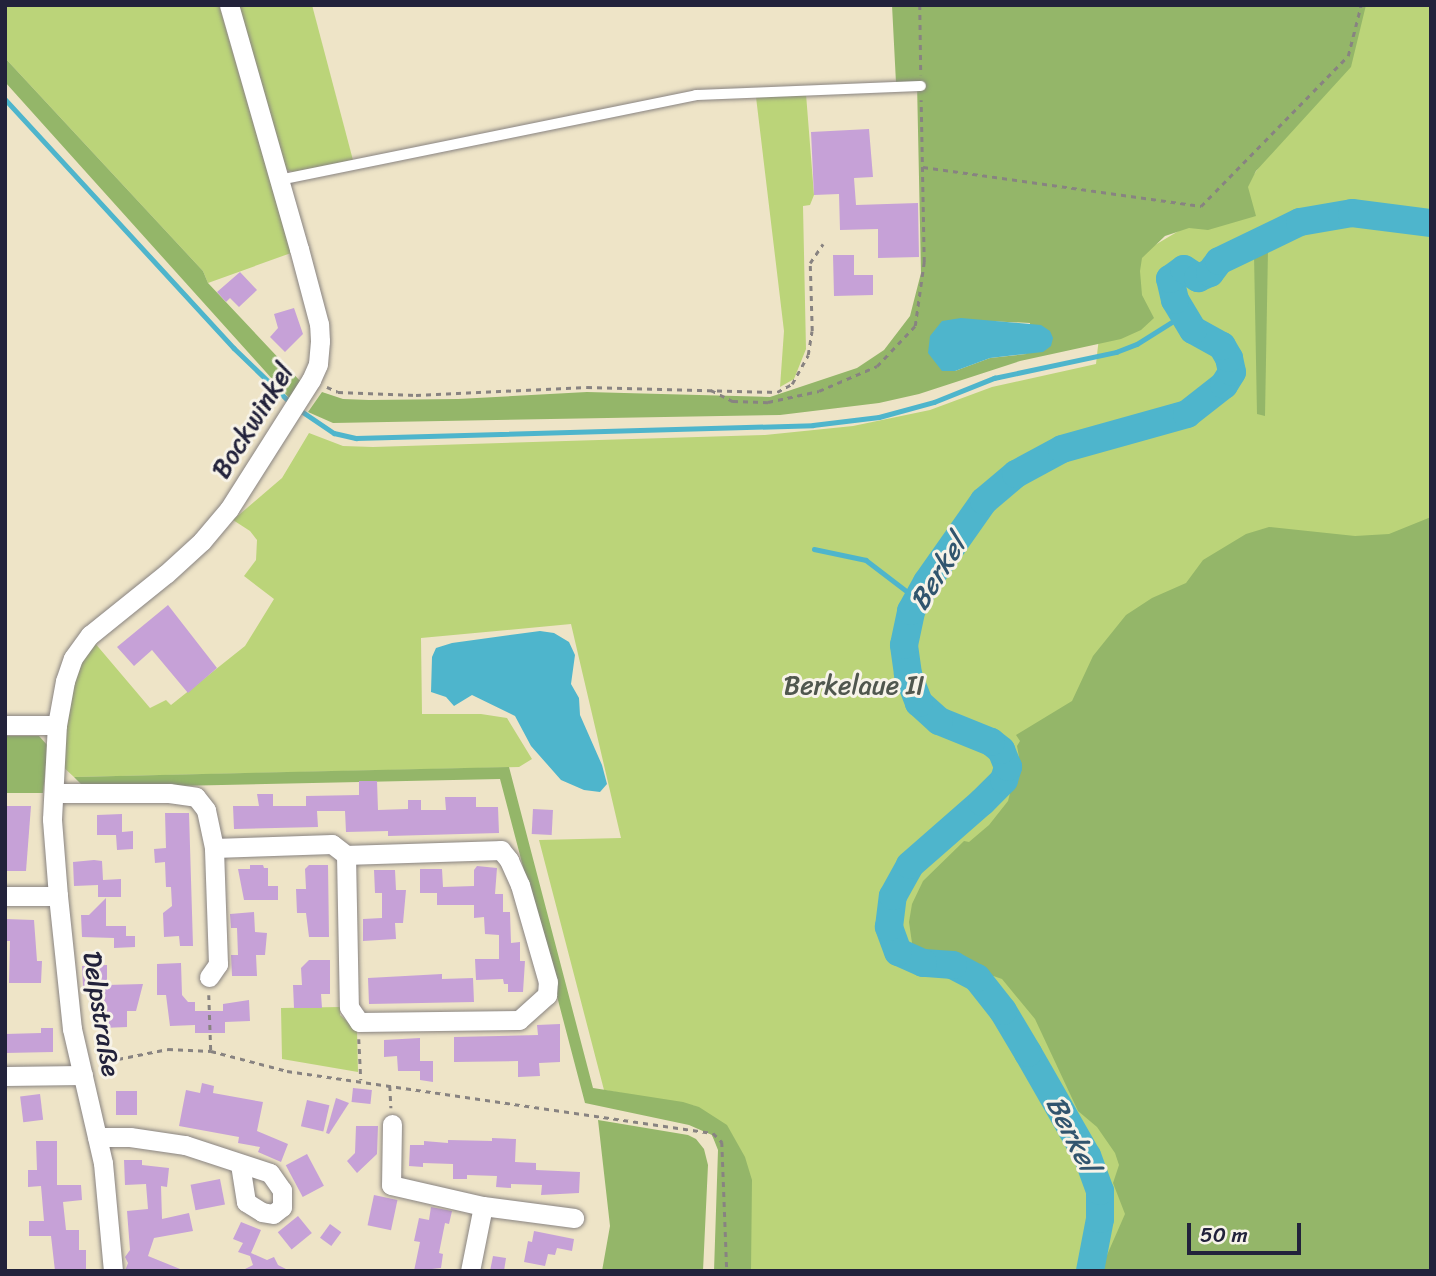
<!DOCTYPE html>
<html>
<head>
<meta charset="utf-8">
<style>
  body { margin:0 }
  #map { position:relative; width:1436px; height:1276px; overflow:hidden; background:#eee4c7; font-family:Sriracha,sans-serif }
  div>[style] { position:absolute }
  .green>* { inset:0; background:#bbd479 }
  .forest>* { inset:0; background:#94b669 }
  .water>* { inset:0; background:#4eb5cc }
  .stream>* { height:4.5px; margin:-2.25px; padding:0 2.25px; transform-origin:2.25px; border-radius:2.25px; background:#4eb5cc }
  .river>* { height:28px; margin:-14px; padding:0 14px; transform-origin:14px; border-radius:14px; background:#4eb5cc }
  .building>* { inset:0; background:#c6a1d7; transform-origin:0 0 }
  .path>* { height:2.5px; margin-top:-1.25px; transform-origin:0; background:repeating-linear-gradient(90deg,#888381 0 5px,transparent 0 10px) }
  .roads { filter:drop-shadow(0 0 2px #888381) drop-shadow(0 0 2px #888381) }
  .lane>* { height:10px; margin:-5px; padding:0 5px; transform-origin:5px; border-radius:5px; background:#fff }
  .street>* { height:19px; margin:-9.5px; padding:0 9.5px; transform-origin:9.5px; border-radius:9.5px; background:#fff }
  span { translate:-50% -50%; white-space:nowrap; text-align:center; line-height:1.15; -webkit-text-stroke:6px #f7f3e8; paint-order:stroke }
  .street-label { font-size:26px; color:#22223b }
  .park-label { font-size:26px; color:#50574e }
  .water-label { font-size:28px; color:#31556e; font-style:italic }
  .frame { position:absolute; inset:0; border:7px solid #22223b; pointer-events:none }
  .scale { position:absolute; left:1187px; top:1223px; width:114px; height:32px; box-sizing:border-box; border:4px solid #22223b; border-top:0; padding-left:9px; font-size:21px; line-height:24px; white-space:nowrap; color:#22223b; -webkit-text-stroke:5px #f7f3e8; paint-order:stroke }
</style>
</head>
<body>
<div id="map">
  <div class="green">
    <i style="clip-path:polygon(5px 5px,219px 5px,291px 253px,208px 283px,203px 271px,5px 58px)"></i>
    <i style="clip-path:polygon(235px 5px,312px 5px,354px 164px,293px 172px,279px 167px)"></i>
    <i style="clip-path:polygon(1365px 5px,1431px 5px,1431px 587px,1109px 1070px,1139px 1271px,744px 1271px,729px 1165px,695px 1106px,604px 1090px,539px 840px,621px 838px,571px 624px,421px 638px,422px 714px,481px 714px,507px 718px,532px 759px,519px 767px,74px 777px,61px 765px,76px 670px,94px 642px,150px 708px,166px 700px,171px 705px,245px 646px,274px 599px,244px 576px,256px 560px,257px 540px,250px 531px,233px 520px,282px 478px,309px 433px,343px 446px,373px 447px,765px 435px,853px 426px,930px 410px,992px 387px,1096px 364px,1106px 274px,1182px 229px,1214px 222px,1255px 173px)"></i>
    <i style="clip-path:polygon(806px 94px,814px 195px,810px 205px,803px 206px,806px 349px,794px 379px,780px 387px,784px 331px,756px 97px)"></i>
    <i style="clip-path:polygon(340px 1007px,340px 1015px,357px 1030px,358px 1072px,282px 1059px,281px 1008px)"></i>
  </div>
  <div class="forest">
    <i style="clip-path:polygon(evenodd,892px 5px,1366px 5px,1351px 67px,1256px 171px,1248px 187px,1256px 216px,1208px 230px,1189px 228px,1165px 236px,1142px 258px,1140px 271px,1142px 295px,1154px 318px,1141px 330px,1121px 339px,1020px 361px,919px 394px,879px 403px,780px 415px,333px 423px,308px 412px,322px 392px,343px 399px,369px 400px,458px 399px,587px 392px,770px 397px,857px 368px,884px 350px,910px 316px,921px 273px,917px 83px,896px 83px,892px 5px,987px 321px,1030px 323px,1026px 354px,990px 358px,955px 371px,987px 321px)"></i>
    <i style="clip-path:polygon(5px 58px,203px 271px,208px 283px,302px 383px,291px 400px,5px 82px)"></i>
    <i style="clip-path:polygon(1268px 249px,1265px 416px,1257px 414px,1254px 254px)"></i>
    <i style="clip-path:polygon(1431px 517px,1431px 1271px,1100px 1271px,1125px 1214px,1113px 1183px,1119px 1165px,1115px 1153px,1097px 1127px,1078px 1111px,1035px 1019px,1002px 979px,918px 950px,912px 943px,909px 922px,912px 904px,923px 881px,964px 841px,969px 842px,989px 825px,1008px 801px,1019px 757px,1017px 746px,1020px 741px,1016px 735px,1072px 701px,1093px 656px,1126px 615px,1152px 598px,1186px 583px,1203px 560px,1246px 534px,1269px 527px,1355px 536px,1389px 534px)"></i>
    <i style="clip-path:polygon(5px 736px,39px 736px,48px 746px,43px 793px,5px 793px)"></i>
    <i style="clip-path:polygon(509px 767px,593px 1088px,683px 1102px,699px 1107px,727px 1125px,745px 1157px,752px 1180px,751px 1271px,714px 1271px,718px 1150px,712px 1135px,689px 1125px,585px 1103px,500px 779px,85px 788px,74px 777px)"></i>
    <i style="clip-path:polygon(598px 1120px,688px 1135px,696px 1139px,704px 1149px,708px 1165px,703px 1271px,602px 1271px,610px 1226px)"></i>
  </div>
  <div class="water">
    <i style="clip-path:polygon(961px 318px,1041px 325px,1050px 331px,1053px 338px,1051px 346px,1043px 352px,990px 358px,955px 371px,942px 371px,928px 353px,930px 336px,942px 321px)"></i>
    <i style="clip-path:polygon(540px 631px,554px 633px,569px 642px,575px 655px,571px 684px,579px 698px,580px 715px,602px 765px,607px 784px,600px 792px,584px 790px,561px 780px,531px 746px,515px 716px,472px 695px,454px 706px,446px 697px,431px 692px,432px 657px,436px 648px,452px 643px)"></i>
  </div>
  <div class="stream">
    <i style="left:5px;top:99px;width:338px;rotate:47.4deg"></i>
    <i style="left:234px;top:348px;width:78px;rotate:44deg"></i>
    <i style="left:300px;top:410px;width:41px;rotate:34.1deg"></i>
    <i style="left:334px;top:433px;width:23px;rotate:13deg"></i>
    <i style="left:356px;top:438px;width:457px;rotate:-1.6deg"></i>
    <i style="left:813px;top:425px;width:66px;rotate:-6.9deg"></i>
    <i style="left:879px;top:417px;width:57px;rotate:-15.3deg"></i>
    <i style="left:934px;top:402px;width:65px;rotate:-21.8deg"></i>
    <i style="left:994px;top:378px;width:125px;rotate:-12deg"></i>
    <i style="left:1116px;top:352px;width:22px;rotate:-21deg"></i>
    <i style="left:1137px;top:344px;width:54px;rotate:-32.2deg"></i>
    <i style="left:814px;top:549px;width:53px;rotate:11.9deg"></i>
    <i style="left:866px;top:560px;width:64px;rotate:37.4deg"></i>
  </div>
  <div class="river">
    <i style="left:1090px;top:1271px;width:53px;rotate:-79.1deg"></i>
    <i style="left:1100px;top:1219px;width:28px;rotate:-90deg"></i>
    <i style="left:1100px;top:1191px;width:37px;rotate:-110deg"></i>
    <i style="left:1087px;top:1156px;width:119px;rotate:-119.8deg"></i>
    <i style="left:1028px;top:1053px;width:49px;rotate:-120.8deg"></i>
    <i style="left:1003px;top:1011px;width:42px;rotate:-128.2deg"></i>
    <i style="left:977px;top:978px;width:27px;rotate:-152deg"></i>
    <i style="left:953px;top:965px;width:30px;rotate:-176deg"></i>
    <i style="left:923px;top:963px;width:27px;rotate:-156deg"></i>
    <i style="left:898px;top:952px;width:27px;rotate:-110deg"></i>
    <i style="left:889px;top:927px;width:31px;rotate:-83deg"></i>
    <i style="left:893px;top:896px;width:35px;rotate:-61deg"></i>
    <i style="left:910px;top:865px;width:96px;rotate:-41.2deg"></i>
    <i style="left:982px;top:802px;width:31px;rotate:-45deg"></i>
    <i style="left:1004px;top:780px;width:14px;rotate:-73deg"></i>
    <i style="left:1008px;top:767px;width:18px;rotate:-112deg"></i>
    <i style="left:1001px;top:750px;width:13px;rotate:-141deg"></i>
    <i style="left:991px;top:742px;width:56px;rotate:-158deg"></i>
    <i style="left:939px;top:721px;width:27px;rotate:-138deg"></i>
    <i style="left:919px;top:703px;width:31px;rotate:-111deg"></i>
    <i style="left:908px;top:674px;width:29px;rotate:-98deg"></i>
    <i style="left:904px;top:645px;width:35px;rotate:-78deg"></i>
    <i style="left:911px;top:611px;width:33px;rotate:-61deg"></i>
    <i style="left:927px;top:582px;width:99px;rotate:-54.9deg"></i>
    <i style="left:984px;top:501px;width:42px;rotate:-40.2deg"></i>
    <i style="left:1016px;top:474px;width:52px;rotate:-28.5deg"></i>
    <i style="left:1062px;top:449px;width:130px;rotate:-15.6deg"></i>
    <i style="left:1187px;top:414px;width:47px;rotate:-38.1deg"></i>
    <i style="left:1224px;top:385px;width:15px;rotate:-58deg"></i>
    <i style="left:1232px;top:372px;width:14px;rotate:-102deg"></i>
    <i style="left:1229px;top:358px;width:14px;rotate:-120deg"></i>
    <i style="left:1222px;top:346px;width:33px;rotate:-151deg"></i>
    <i style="left:1193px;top:330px;width:35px;rotate:-121deg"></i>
    <i style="left:1175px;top:300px;width:22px;rotate:-103deg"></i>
    <i style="left:1170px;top:279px;width:17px;rotate:-36deg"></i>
    <i style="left:1184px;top:269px;width:17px;rotate:33deg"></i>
    <i style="left:1198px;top:278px;width:13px;rotate:-23deg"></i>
    <i style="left:1210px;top:273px;width:15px;rotate:-53deg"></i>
    <i style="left:1219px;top:261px;width:90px;rotate:-25.7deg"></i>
    <i style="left:1300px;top:222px;width:53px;rotate:-9.8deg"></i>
    <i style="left:1352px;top:213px;width:80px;rotate:7.2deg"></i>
  </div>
  <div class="building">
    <i style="clip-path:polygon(869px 129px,873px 177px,854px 178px,856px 205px,918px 203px,919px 257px,878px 258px,878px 229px,840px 230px,839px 194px,814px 195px,811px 132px)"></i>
    <i style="clip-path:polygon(833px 255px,854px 255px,854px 275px,873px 275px,873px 295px,834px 296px)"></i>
    <i style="clip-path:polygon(240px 272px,257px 290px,239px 307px,230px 298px,226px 302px,217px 292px)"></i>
    <i style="clip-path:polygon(294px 308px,303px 334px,285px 352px,270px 337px,278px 328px,274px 314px)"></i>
    <i style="clip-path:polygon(168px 605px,217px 668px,188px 693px,152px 650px,134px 666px,117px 647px)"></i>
    <i style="clip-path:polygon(359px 781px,377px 781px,378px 810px,408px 809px,408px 800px,421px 800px,421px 810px,446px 810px,445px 797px,476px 797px,476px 807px,498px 807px,499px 833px,388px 836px,388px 831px,346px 832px,345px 811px,317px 811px,318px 827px,234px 829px,233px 806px,259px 806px,257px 794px,273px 794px,273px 806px,306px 806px,306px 796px,359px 795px)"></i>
    <i style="clip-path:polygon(5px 806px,31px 806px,26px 871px,5px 871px)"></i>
    <i style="left:533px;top:809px;width:20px;height:25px;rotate:3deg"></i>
    <i style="clip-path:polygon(165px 813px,189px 813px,193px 946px,180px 946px,179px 936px,164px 937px,163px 913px,172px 906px,171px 887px,166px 887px,165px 862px,155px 863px,154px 849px,166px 848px)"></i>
    <i style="clip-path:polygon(122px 814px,122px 832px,133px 831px,133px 849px,117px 850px,116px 835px,97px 835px,97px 815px)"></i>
    <i style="clip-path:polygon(94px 860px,102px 861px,103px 880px,121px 879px,121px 897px,98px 897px,98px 885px,74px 886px,73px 862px)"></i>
    <i style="clip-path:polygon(250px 865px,263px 865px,264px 868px,268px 868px,268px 886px,278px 886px,278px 900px,244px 900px,238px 869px,250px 869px)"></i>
    <i style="clip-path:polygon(309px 865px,328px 865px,329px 937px,309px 937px,306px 913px,297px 913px,296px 889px,306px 889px,305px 869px)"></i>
    <i style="clip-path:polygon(477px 866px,497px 868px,495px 894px,503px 894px,503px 912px,510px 912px,511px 943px,520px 942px,520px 961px,525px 961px,523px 992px,508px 992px,508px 984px,504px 984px,503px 979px,476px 980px,475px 959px,499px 959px,499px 935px,485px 934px,484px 917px,474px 918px,474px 905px,437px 905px,437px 893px,420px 893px,420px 869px,442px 869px,443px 887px,474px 886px,474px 870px)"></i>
    <i style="clip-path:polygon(374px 870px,395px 870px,396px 890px,406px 890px,403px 923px,395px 923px,396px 939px,363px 941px,363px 919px,382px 918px,382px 893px,375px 893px)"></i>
    <i style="clip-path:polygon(106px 898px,106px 926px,126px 926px,126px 936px,135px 936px,135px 947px,114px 948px,114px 938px,82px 937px,81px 915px,89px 915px)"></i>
    <i style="clip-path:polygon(254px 912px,255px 932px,267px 933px,265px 955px,256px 955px,257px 976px,232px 976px,231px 955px,238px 955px,237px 928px,231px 928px,230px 914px)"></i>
    <i style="clip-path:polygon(5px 919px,34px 920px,37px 961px,42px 961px,41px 983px,9px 983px,10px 941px,6px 941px)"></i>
    <i style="clip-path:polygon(309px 960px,330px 960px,330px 994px,321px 994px,322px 1008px,294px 1008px,293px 985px,302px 985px,301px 968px)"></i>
    <i style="clip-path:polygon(181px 963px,182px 995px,188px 1002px,195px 1002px,195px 1011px,223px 1011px,223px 1004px,249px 1000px,250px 1021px,225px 1022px,225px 1033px,195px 1033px,195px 1025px,170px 1026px,166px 995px,157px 995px,157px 964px)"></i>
    <i style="clip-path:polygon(107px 965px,107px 985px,143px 984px,136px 1011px,127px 1011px,127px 1027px,103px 1028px,98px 986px,83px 987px,82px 966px)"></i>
    <i style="clip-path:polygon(442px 974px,442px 979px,473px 978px,474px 1002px,369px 1004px,368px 978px)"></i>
    <i style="clip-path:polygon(560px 1024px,560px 1062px,539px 1063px,540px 1076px,518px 1077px,518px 1061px,454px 1062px,454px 1037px,538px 1035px,537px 1025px)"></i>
    <i style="clip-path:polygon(41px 1028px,53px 1028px,53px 1052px,5px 1053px,5px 1034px,41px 1033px)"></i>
    <i style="clip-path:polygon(420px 1038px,420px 1061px,433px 1061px,433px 1082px,420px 1080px,420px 1071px,398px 1071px,397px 1056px,384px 1057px,384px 1040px)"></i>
    <i style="clip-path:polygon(202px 1083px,214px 1086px,213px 1093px,263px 1102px,257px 1131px,288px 1144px,281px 1162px,258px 1152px,260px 1147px,238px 1143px,239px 1137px,179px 1126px,186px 1090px,200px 1093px)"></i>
    <i style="left:353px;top:1088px;width:19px;height:14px;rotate:6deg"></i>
    <i style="left:116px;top:1091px;width:21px;height:24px"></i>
    <i style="left:40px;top:1094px;width:26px;height:20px;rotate:83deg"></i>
    <i style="clip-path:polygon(336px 1098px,349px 1103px,329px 1134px,326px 1133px)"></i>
    <i style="left:307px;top:1100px;width:23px;height:27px;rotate:13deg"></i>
    <i style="clip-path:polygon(356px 1126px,378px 1126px,377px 1154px,357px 1173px,347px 1161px,355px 1153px)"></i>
    <i style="clip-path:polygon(492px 1138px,516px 1139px,515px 1162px,536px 1163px,536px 1170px,580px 1172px,579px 1193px,541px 1195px,542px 1185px,511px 1184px,511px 1188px,496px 1187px,497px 1176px,467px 1175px,467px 1179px,453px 1179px,453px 1164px,423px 1163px,423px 1167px,409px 1166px,410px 1145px,424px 1145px,424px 1141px,448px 1143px,448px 1140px,492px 1141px)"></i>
    <i style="clip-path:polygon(36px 1141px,57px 1141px,57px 1185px,81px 1185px,82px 1200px,63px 1202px,66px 1230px,79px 1230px,79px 1250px,86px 1250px,86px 1271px,55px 1271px,51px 1236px,29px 1236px,29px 1221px,44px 1221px,41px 1186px,28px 1187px,28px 1170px,37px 1170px)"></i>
    <i style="left:307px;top:1154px;width:36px;height:24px;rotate:62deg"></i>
    <i style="clip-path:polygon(124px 1160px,142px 1160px,142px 1165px,169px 1168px,167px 1187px,161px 1186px,162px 1219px,189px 1213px,193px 1231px,154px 1238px,148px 1256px,185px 1271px,125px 1271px,128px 1263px,125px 1257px,130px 1250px,127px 1211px,148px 1209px,146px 1184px,125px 1185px)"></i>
    <i style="left:220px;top:1179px;width:26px;height:30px;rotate:79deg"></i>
    <i style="left:374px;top:1195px;width:24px;height:31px;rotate:12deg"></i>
    <i style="clip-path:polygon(431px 1207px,452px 1211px,449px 1224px,445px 1223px,439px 1253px,443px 1254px,441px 1268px,414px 1271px,420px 1242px,414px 1241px,419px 1218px,429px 1220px)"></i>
    <i style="left:298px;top:1216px;width:22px;height:26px;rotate:51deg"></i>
    <i style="clip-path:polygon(241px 1222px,261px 1230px,251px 1253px,267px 1260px,274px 1257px,278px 1265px,290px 1271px,241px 1271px,253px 1265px,250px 1256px,238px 1252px,243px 1243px,233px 1239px)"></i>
    <i style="left:330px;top:1224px;width:14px;height:17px;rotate:36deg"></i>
    <i style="clip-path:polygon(534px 1231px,574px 1239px,572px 1251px,557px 1248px,555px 1255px,548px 1254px,545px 1266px,524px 1262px,528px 1241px,532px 1242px)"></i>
    <i style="clip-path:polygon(493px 1256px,506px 1258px,504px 1271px,490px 1271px)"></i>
  </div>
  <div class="path">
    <i style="left:920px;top:5px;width:70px;rotate:89.2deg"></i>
    <i style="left:923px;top:167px;width:281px;rotate:8deg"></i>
    <i style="left:1201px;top:206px;width:210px;rotate:-45.6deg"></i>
    <i style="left:1348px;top:56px;width:53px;rotate:-75.7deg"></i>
    <i style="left:327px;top:387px;width:12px;rotate:24deg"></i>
    <i style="left:338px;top:392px;width:78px;rotate:2.2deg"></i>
    <i style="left:416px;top:395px;width:171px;rotate:-2.7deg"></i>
    <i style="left:587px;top:387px;width:190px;rotate:1.5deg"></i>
    <i style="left:777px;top:392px;width:17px;rotate:-28deg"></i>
    <i style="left:792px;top:384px;width:33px;rotate:-61deg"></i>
    <i style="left:808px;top:355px;width:24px;rotate:-81deg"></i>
    <i style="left:812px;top:331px;width:68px;rotate:-91.7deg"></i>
    <i style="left:810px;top:263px;width:23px;rotate:-56deg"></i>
    <i style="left:711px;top:390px;width:25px;rotate:27deg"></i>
    <i style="left:733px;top:401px;width:35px;rotate:2deg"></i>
    <i style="left:768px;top:402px;width:52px;rotate:-12.2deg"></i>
    <i style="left:819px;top:391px;width:63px;rotate:-23.3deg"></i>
    <i style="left:877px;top:366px;width:55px;rotate:-46.5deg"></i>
    <i style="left:915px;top:326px;width:65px;rotate:-82deg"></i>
    <i style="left:924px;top:262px;width:162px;rotate:-91.1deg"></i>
    <i style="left:209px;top:995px;width:56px;rotate:88deg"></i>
    <i style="left:359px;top:1039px;width:41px;rotate:87.2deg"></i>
    <i style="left:99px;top:1068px;width:21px;rotate:-25deg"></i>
    <i style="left:118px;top:1059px;width:51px;rotate:-11.3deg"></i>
    <i style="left:168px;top:1049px;width:43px;rotate:2.7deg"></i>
    <i style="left:211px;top:1051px;width:79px;rotate:14.7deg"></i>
    <i style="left:287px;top:1071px;width:430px;rotate:8.3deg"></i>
    <i style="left:713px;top:1133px;width:13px;rotate:45deg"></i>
    <i style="left:722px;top:1142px;width:129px;rotate:87.8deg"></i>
    <i style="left:390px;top:1086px;width:22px;rotate:87deg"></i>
  </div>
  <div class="roads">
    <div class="lane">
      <i style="left:279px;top:180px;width:426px;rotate:-11.5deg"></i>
      <i style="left:696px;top:95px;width:225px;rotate:-2.3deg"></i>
    </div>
    <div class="street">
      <i style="left:5px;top:725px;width:52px"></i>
      <i style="left:54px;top:793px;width:115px"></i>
      <i style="left:169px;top:793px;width:27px;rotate:8deg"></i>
      <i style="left:196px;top:797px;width:16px;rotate:52deg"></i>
      <i style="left:206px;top:810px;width:39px;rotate:78deg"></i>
      <i style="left:214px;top:848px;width:118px;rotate:-1.9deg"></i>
      <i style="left:332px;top:844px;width:18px;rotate:38deg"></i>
      <i style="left:346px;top:855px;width:152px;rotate:88.9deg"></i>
      <i style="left:349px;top:1007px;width:18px;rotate:56deg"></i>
      <i style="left:359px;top:1022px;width:160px;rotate:-0.7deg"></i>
      <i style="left:519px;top:1020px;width:38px;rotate:-42deg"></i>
      <i style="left:547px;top:995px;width:13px;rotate:-86deg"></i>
      <i style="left:548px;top:982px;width:101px;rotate:-106.1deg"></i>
      <i style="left:520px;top:885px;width:27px;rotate:-114deg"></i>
      <i style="left:509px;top:860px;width:13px;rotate:-129deg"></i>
      <i style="left:501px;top:850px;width:155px;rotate:178.2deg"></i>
      <i style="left:5px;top:896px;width:53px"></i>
      <i style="left:209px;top:977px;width:16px;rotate:-55deg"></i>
      <i style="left:218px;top:964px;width:116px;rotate:-92deg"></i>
      <i style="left:5px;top:1076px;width:78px;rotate:-0.7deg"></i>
      <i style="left:392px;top:1124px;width:61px;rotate:90.9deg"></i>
      <i style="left:391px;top:1185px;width:94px;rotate:12.9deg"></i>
      <i style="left:483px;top:1206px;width:92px;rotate:7.5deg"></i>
      <i style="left:97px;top:1137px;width:33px"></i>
      <i style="left:130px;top:1137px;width:56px;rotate:8.3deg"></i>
      <i style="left:185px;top:1145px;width:89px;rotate:18.2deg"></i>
      <i style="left:270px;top:1173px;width:21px;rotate:55deg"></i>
      <i style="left:282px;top:1190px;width:17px;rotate:90deg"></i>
      <i style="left:282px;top:1207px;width:11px;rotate:142deg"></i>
      <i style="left:273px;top:1214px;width:11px;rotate:-170deg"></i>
      <i style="left:262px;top:1212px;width:19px;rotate:-148deg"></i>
      <i style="left:246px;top:1202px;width:37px;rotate:-99deg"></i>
      <i style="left:113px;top:1271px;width:108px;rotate:-95.3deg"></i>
      <i style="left:103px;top:1163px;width:138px;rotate:-103deg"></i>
      <i style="left:72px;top:1029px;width:134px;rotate:-96deg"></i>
      <i style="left:58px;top:896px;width:77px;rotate:-94.5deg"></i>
      <i style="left:52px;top:819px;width:94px;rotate:-87deg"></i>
      <i style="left:57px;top:725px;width:45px;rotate:-79.7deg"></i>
      <i style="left:65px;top:681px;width:24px;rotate:-71deg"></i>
      <i style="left:73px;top:658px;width:29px;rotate:-54deg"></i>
      <i style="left:90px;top:635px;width:97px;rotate:-38.8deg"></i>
      <i style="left:166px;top:574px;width:49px;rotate:-42.5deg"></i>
      <i style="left:202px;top:541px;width:42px;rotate:-49.8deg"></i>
      <i style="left:229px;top:509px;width:153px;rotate:-57.6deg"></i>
      <i style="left:311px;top:380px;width:17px;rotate:-66deg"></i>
      <i style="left:318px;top:364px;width:23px;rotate:-85deg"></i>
      <i style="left:320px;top:341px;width:17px;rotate:-93deg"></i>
      <i style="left:319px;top:324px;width:78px;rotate:-104.9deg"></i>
      <i style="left:299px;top:249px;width:254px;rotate:-106deg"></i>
      <i style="left:470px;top:1271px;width:66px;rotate:-78.7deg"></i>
    </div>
  </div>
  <div class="street-label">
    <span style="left:253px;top:421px;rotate:-58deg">Bockwinkel</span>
    <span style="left:101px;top:1014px;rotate:81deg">Delpstraße</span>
  </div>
  <div class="park-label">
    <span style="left:854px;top:686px">Berkelaue II</span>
  </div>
  <div class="water-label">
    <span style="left:938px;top:573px;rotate:-58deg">Berkel</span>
    <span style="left:1072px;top:1134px;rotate:63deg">Berkel</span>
  </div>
  <div class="frame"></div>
  <div class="scale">50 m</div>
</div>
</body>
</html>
